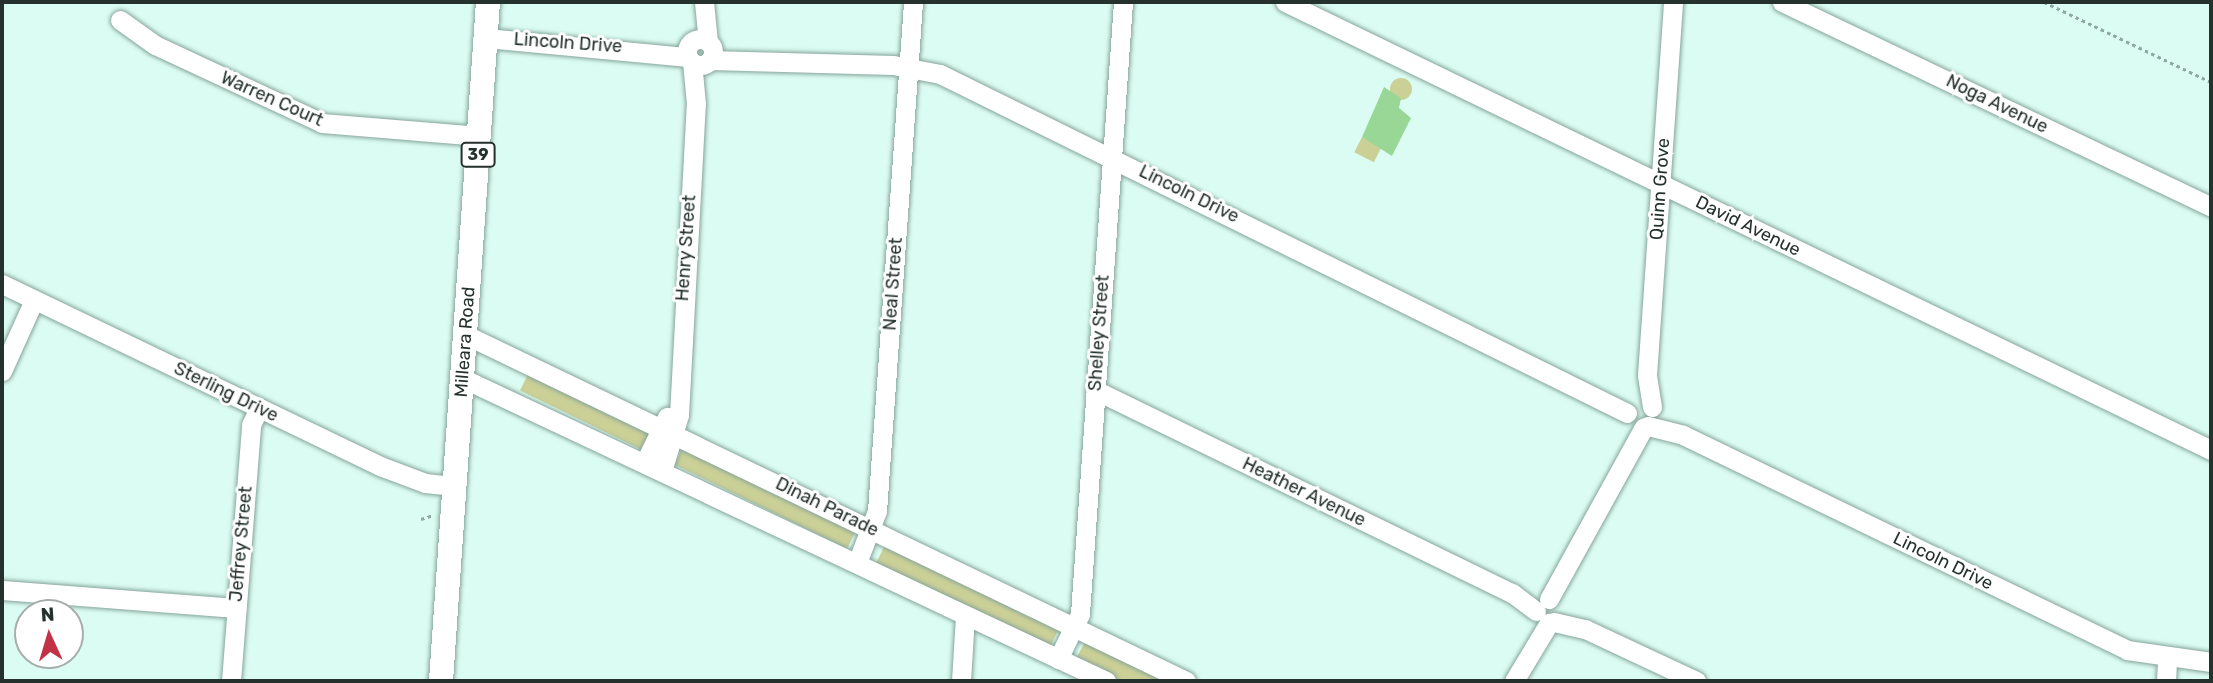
<!DOCTYPE html>
<html>
<head>
<meta charset="utf-8">
<style>
  body { margin:0 }
  #map { position:relative; width:2213px; height:683px; overflow:hidden; background:#dbfcf2; font-family:Rubik,sans-serif }
  div>[style] { position:absolute }
  .green>* { inset:0; background:#cbd097; transform-origin:0 0 }
  .round { border-radius:50% }
  .building>* { inset:0; background:#99d796 }
  .path>* { height:2.5px; margin-top:-1.25px; transform-origin:0; background:repeating-linear-gradient(90deg,#8fa8a1 0 3.5px,transparent 0 7px) }
  .roads { filter:drop-shadow(0 0 2px #86a49b) drop-shadow(0 0 2px #86a49b) }
  .minor>* { height:19px; margin:-9.5px; padding:0 9.5px; transform-origin:9.5px; border-radius:9.5px; background:#fff }
  .minor>.ring { margin:-9.5px; padding:0; box-sizing:content-box; background:none; border:19px solid #fff; border-radius:50% }
  .major>* { height:24px; margin:-12px; padding:0 12px; transform-origin:12px; border-radius:12px; background:#fff }
  span { translate:-50% -50%; white-space:nowrap; text-align:center; line-height:1.15; -webkit-text-stroke:6px #fff; paint-order:stroke }
  .shield-label span { padding:2px 5px; background:#fff; border:2px solid; border-radius:5px; -webkit-text-stroke-width:0 }
  .shield-label { font-size:16px; color:#24312d; font-weight:700 }
  .street-label { font-size:18px; color:#24312d }
  .frame { position:absolute; inset:0; border:4px solid #24312d; pointer-events:none }
  .north { position:absolute; left:14px; top:599px; width:70px; height:70px; box-sizing:border-box; background:#fff; border:2px solid #a7adab; border-radius:50%; rotate:356deg; font-size:19px; font-weight:700; line-height:28px; text-align:center; color:#24312d }
  .north::after { content:''; display:block; margin:auto; width:24px; height:32px; background:#c23246; clip-path:polygon(50% 0,100% 100%,50% 72%,0 100%) }
</style>
</head>
<body>
<div id="map">
  <div class="green">
    <i class="round" style="left:1390px;top:78px;width:22px;height:22px"></i>
    <i style="left:1362px;top:137px;width:22px;height:17px;rotate:27deg"></i>
    <i style="left:531px;top:368px;width:137px;height:25px;rotate:26deg"></i>
    <i style="left:685px;top:443px;width:192px;height:24px;rotate:26deg"></i>
    <i style="left:886px;top:543px;width:193px;height:22px;rotate:26deg"></i>
    <i style="clip-path:polygon(1087px 638px,1173px 681px,1119px 681px,1076px 659px)"></i>
  </div>
  <div class="building">
    <i style="clip-path:polygon(1384px 87px,1401px 98px,1399px 108px,1411px 118px,1392px 156px,1362px 137px)"></i>
  </div>
  <div class="path">
    <i style="left:2044px;top:2px;width:185px;rotate:25.6deg"></i>
    <i style="left:421px;top:519px;width:13px;rotate:-18deg"></i>
  </div>
  <div class="roads">
    <div class="minor">
      <i style="left:704px;top:2px;width:40px;rotate:84.3deg"></i>
      <i style="left:1285px;top:2px;width:1029px;rotate:25.82deg"></i>
      <i style="left:1782px;top:2px;width:475px;rotate:25.5deg"></i>
      <i style="left:120px;top:20px;width:43px;rotate:35.5deg"></i>
      <i style="left:155px;top:45px;width:184px;rotate:25deg"></i>
      <i style="left:322px;top:123px;width:158px;rotate:4.7deg"></i>
      <i style="left:486px;top:38px;width:203px;rotate:5.4deg"></i>
      <i class="ring" style="left:687px;top:39px;width:7px;height:7px"></i>
      <i style="left:710px;top:60px;width:183px;rotate:1.6deg"></i>
      <i style="left:893px;top:65px;width:48px;rotate:10.8deg"></i>
      <i style="left:940px;top:74px;width:766px;rotate:26.26deg"></i>
      <i style="left:2px;top:284px;width:420px;rotate:25.7deg"></i>
      <i style="left:380px;top:466px;width:48px;rotate:20.7deg"></i>
      <i style="left:425px;top:483px;width:30px;rotate:6deg"></i>
      <i style="left:466px;top:335px;width:799px;rotate:25.67deg"></i>
      <i style="left:2px;top:371px;width:78px;rotate:-65.7deg"></i>
      <i style="left:462px;top:378px;width:712px;rotate:25.2deg"></i>
      <i style="left:1095px;top:390px;width:464px;rotate:26deg"></i>
      <i style="left:1512px;top:593px;width:30px;rotate:37deg"></i>
      <i style="left:1652px;top:407px;width:32px;rotate:-99deg"></i>
      <i style="left:1647px;top:375px;width:374px;rotate:-86deg"></i>
      <i style="left:1648px;top:426px;width:36px;rotate:14deg"></i>
      <i style="left:1683px;top:435px;width:493px;rotate:25.8deg"></i>
      <i style="left:2127px;top:650px;width:85px;rotate:8.1deg"></i>
      <i style="left:646px;top:460px;width:48px;rotate:-64deg"></i>
      <i style="left:663px;top:468px;width:55px;rotate:-73.2deg"></i>
      <i style="left:679px;top:415px;width:311px;rotate:-86.9deg"></i>
      <i style="left:696px;top:104px;width:42px;rotate:-95.4deg"></i>
      <i style="left:857px;top:563px;width:56px;rotate:-69deg"></i>
      <i style="left:877px;top:511px;width:510px;rotate:-85.95deg"></i>
      <i style="left:2px;top:590px;width:235px;rotate:4.4deg"></i>
      <i style="left:1549px;top:599px;width:196px;rotate:-61.1deg"></i>
      <i style="left:1554px;top:622px;width:32px;rotate:13deg"></i>
      <i style="left:1585px;top:629px;width:123px;rotate:25.1deg"></i>
      <i style="left:1058px;top:659px;width:50px;rotate:-63.9deg"></i>
      <i style="left:1080px;top:614px;width:614px;rotate:-85.98deg"></i>
      <i style="left:231px;top:681px;width:257px;rotate:-85.5deg"></i>
      <i style="left:251px;top:425px;width:19px;rotate:-65deg"></i>
      <i style="left:961px;top:681px;width:66px;rotate:-86.5deg"></i>
      <i style="left:1514px;top:681px;width:68px;rotate:-58.9deg"></i>
      <i style="left:2166px;top:681px;width:21px;rotate:-87deg"></i>
    </div>
    <div class="major">
      <i style="left:441px;top:681px;width:681px;rotate:-86.04deg"></i>
    </div>
  </div>
  <div class="shield-label">
    <span style="left:478px;top:155px">39</span>
  </div>
  <div class="street-label">
    <span style="left:568px;top:43px;rotate:4deg">Lincoln Drive</span>
    <span style="left:272px;top:99px;rotate:24deg">Warren Court</span>
    <span style="left:1997px;top:104px;rotate:26deg">Noga Avenue</span>
    <span style="left:1660px;top:189px;rotate:-86deg">Quinn Grove</span>
    <span style="left:1189px;top:194px;rotate:26deg">Lincoln Drive</span>
    <span style="left:1748px;top:226px;rotate:26deg">David Avenue</span>
    <span style="left:686px;top:248px;rotate:-86deg">Henry Street</span>
    <span style="left:893px;top:284px;rotate:-86deg">Neal Street</span>
    <span style="left:1099px;top:333px;rotate:-86deg">Shelley Street</span>
    <span style="left:465px;top:342px;rotate:-86deg">Milleara Road</span>
    <span style="left:226px;top:392px;rotate:26deg">Sterling Drive</span>
    <span style="left:1304px;top:492px;rotate:26deg">Heather Avenue</span>
    <span style="left:827px;top:507px;rotate:26deg">Dinah Parade</span>
    <span style="left:241px;top:544px;rotate:-85deg">Jeffrey Street</span>
    <span style="left:1943px;top:561px;rotate:26deg">Lincoln Drive</span>
  </div>
  <div class="frame"></div>
  <div class="north">N</div>
</div>
</body>
</html>
